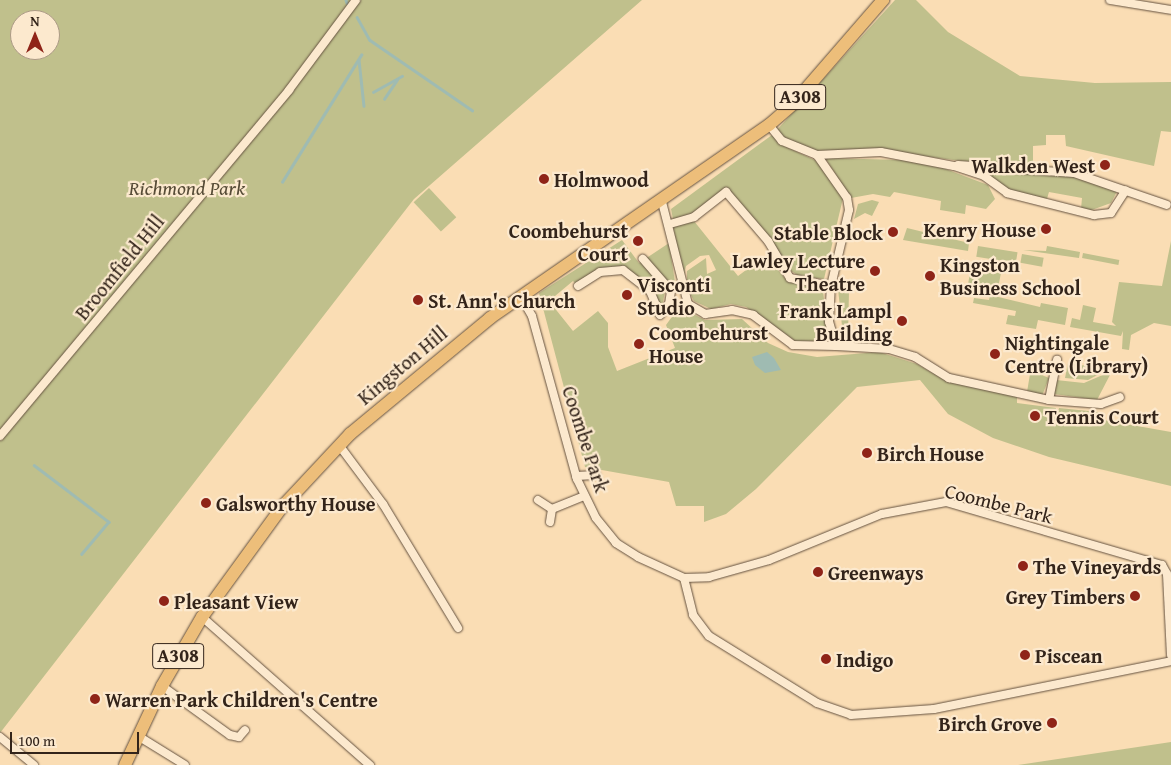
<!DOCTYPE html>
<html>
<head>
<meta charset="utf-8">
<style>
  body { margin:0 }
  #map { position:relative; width:1171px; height:765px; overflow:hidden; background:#faddb4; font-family:"Gentium Book Plus",serif }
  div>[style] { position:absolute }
  .green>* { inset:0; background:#c0c08c; transform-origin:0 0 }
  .water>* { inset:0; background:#9fbbb2 }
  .stream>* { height:2.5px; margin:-1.25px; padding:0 1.25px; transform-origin:1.25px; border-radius:1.25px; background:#9fbbb2 }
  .roads { filter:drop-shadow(0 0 1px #655240) drop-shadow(0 0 1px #655240) }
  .street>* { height:8px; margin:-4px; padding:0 4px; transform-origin:4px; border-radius:4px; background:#fce9ce }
  .primary>* { height:12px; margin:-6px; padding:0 6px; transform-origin:6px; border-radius:6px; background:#edbe7a }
  .dots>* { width:14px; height:14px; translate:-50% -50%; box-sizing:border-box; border:2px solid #fce9ce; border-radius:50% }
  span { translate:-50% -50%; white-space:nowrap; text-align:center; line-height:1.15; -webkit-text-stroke:4.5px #fce9ce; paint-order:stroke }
  .shield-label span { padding:1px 4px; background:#fce9ce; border:1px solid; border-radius:4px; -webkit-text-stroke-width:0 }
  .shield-label { font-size:19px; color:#33241a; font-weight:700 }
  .poi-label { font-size:20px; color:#33241a; font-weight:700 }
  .right { translate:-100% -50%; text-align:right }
  .left { translate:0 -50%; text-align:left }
  .park-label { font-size:20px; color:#564b36; font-style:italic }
  .street-label { font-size:20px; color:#33241a }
  .north { position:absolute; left:10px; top:10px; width:50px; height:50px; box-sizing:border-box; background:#fce9ce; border:1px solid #ac9a86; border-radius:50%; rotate:0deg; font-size:14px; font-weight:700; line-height:20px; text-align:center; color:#33241a }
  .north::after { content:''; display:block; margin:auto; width:18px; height:22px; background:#8f2418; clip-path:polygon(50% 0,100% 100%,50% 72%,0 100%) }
  .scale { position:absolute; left:10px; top:732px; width:129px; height:22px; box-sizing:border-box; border:2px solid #33241a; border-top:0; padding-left:6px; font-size:15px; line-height:18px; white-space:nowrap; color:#33241a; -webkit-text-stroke:4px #fce9ce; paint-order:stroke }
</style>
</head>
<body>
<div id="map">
  <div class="green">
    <i style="clip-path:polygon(evenodd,0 0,642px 0,414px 199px,0 733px,0 0,20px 20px,50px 20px,50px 50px,20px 50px,20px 20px)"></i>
    <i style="clip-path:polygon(895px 0,916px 0,948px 32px,1020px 76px,1095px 83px,1171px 82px,1171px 132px,1161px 131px,1154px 166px,1066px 146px,1065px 135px,1046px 135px,1046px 145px,1033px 146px,1033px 166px,1009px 167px,914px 155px,819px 152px,784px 139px,776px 131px)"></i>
    <i style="clip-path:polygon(772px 135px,780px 144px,819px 162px,843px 198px,824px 279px,799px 276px,788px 269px,759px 225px,729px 190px,695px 214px,673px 219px,671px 209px)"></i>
    <i style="clip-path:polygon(825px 158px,902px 160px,943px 168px,988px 185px,995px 199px,986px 209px,966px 205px,965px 214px,940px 210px,941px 201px,894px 192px,890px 197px,873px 194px,851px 198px)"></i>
    <i style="clip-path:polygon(973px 169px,1071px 175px,1117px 191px,1111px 203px,1089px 211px,1081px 209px,1082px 198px,1049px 192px,1046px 202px,1010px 191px)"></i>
    <i style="left:429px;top:188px;width:40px;height:21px;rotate:47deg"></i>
    <i style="clip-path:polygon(872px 200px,879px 202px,872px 216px,865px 213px,854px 219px,858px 204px)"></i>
    <i style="clip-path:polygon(694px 221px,738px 276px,761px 259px,770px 260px,787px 281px,823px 291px,828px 333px,822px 341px,795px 341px,746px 307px,731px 304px,711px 309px,694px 301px,687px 287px,687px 271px,706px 258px,707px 274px,716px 270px,709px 255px,700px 256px,686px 266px,683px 277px,673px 226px)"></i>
    <i style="clip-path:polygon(907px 228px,969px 243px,968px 251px,903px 240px)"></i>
    <i style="clip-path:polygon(622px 240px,639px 263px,669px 243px,675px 282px,667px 281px,662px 307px,636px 275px,612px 267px,576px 284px,573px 281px,549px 301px,573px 331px,598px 311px,608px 323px,608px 347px,617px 371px,675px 348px,666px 325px,679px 307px,705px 320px,742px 319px,768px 343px,788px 352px,817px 357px,879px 352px,917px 364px,948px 382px,1017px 394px,1017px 403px,1056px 408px,1054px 428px,1059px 408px,1098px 412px,1098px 419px,1171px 432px,1171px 486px,1049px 457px,993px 438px,948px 414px,920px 380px,857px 387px,756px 489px,726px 514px,704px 522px,704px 506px,676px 506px,669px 482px,585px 467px,539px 293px)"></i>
    <i style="clip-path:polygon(1171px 241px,1171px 326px,1154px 323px,1131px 335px,1129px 350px,1122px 349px,1123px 331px,1121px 336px,1070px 327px,1072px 318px,1080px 320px,1083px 305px,1096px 308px,1093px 322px,1116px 326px,1112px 322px,1119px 282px,1162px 286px)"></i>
    <i style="left:978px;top:246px;width:40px;height:11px;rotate:9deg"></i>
    <i style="clip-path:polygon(1047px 246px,1080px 252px,1079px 258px,1023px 250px,1046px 251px)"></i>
    <i style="left:1083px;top:253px;width:37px;height:5px;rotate:11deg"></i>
    <i style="left:1022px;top:254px;width:22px;height:9px;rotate:10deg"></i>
    <i style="clip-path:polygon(971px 268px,1001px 273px,997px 293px,982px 290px,981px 295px,973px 295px,968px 284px)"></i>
    <i style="clip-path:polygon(838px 289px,849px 291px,848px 333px,843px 335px)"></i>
    <i style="clip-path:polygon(990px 295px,1040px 307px,1041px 303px,1068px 308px,1065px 325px,1038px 320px,1036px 329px,1006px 324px,1008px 315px,1015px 316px,1016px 311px,973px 303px,974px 298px,989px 300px)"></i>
    <i style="clip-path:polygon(1032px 362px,1037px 373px,1049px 378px,1042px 396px,1027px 392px)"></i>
    <i style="clip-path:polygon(1068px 363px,1106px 369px,1105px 371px,1088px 380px,1065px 378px)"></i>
    <i style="clip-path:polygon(1112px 371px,1097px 400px,1054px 394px,1056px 380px,1084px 383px)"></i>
    <i style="clip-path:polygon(1171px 742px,1171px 765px,1018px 765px)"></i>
  </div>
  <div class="water">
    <i style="clip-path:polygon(767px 352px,774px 358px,781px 370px,765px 373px,755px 365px,752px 357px)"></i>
  </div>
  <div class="stream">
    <i style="left:346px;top:0;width:3px;rotate:72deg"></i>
    <i style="left:357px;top:17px;width:26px;rotate:61deg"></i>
    <i style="left:370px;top:40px;width:124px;rotate:34.5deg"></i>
    <i style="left:359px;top:60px;width:46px;rotate:83.8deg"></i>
    <i style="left:373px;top:92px;width:33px;rotate:-29deg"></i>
    <i style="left:384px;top:99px;width:23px;rotate:-56deg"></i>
    <i style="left:282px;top:182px;width:150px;rotate:-58.1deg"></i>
    <i style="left:34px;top:465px;width:94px;rotate:37.2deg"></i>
    <i style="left:109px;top:522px;width:42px;rotate:130.2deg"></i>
  </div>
  <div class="roads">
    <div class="street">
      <i style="left:1110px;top:0;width:62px;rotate:9.3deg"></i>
      <i style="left:817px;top:155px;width:64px;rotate:-2.7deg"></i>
      <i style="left:881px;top:152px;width:74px;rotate:10.9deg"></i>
      <i style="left:954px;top:166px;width:32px;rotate:18deg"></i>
      <i style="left:984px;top:176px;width:29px;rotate:36deg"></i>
      <i style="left:1007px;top:193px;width:90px;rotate:14.2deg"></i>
      <i style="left:1094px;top:215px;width:17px;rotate:-7deg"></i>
      <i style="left:1111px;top:213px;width:27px;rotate:-57deg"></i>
      <i style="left:958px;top:165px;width:116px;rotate:3.9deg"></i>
      <i style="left:1074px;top:173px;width:98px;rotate:19deg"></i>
      <i style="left:662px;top:202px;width:105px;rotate:75.7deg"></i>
      <i style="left:688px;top:304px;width:20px;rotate:30deg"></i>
      <i style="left:705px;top:314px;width:27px;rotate:-8deg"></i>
      <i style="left:732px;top:310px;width:22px;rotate:13deg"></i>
      <i style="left:753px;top:315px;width:50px;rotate:36.9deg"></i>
      <i style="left:793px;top:345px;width:43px;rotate:1.3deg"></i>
      <i style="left:836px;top:346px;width:25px;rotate:-106deg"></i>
      <i style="left:829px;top:322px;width:36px;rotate:-87deg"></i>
      <i style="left:831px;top:286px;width:78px;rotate:-76.7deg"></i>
      <i style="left:849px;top:210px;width:12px;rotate:-99deg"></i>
      <i style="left:847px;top:198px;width:52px;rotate:-124.9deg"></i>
      <i style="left:817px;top:155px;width:38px;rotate:-158deg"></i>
      <i style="left:782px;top:141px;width:21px;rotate:-129deg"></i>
      <i style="left:670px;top:224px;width:25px;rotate:-16deg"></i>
      <i style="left:694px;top:217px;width:41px;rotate:-38deg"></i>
      <i style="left:726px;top:192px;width:65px;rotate:49.4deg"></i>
      <i style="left:768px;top:241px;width:43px;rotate:59.3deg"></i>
      <i style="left:790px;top:278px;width:42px;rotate:11deg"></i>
      <i style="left:578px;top:286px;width:26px;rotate:-32deg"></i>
      <i style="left:600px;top:272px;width:23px;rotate:-5deg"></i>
      <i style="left:623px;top:270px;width:34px;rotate:38deg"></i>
      <i style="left:650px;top:291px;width:26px;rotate:67deg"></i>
      <i style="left:660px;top:315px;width:14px;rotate:-51deg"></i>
      <i style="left:669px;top:304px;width:13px;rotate:-81deg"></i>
      <i style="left:671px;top:291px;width:43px;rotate:-131.2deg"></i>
      <i style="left:521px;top:297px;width:22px;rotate:60deg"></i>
      <i style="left:532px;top:316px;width:169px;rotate:74.6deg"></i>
      <i style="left:577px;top:479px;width:43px;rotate:64deg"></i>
      <i style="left:596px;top:518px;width:32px;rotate:51deg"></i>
      <i style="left:616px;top:543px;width:26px;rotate:32deg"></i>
      <i style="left:638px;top:557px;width:51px;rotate:24.5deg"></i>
      <i style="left:684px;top:578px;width:25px;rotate:-2deg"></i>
      <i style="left:709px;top:577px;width:62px;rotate:-15.8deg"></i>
      <i style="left:769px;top:560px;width:122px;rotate:-22.2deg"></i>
      <i style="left:882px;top:514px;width:65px;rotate:-10.6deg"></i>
      <i style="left:946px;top:502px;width:225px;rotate:16.3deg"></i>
      <i style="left:1162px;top:565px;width:10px;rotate:61deg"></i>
      <i style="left:1167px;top:574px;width:81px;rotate:87.2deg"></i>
      <i style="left:836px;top:346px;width:53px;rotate:3.2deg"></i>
      <i style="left:889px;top:349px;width:27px;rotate:17deg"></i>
      <i style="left:915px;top:357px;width:40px;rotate:32deg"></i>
      <i style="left:949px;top:378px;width:102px;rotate:12.4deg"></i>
      <i style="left:1049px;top:400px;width:52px;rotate:4.4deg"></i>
      <i style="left:1101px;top:404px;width:20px;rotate:-20deg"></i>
      <i style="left:1049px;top:400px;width:41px;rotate:-78.7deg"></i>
      <i style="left:0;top:436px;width:451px;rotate:-50.1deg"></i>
      <i style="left:289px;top:90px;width:112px;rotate:-53.3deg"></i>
      <i style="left:339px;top:445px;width:74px;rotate:53.3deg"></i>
      <i style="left:383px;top:504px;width:145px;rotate:58.8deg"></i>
      <i style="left:576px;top:476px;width:20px;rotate:-3deg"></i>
      <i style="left:538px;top:500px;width:17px;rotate:33deg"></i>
      <i style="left:552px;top:509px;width:35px;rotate:-22deg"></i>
      <i style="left:550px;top:522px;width:13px;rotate:-81deg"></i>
      <i style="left:684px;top:578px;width:38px;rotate:76deg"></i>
      <i style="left:693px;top:615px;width:26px;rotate:53deg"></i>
      <i style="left:709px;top:636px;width:127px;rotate:31.8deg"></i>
      <i style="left:817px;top:703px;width:36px;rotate:19deg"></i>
      <i style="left:851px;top:715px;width:83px;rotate:-4.1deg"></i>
      <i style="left:934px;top:709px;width:242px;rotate:-11.4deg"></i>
      <i style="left:202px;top:617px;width:224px;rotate:41.4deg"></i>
      <i style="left:162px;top:686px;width:84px;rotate:35.8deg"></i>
      <i style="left:230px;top:735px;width:9px;rotate:13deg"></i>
      <i style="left:239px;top:737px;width:9px;rotate:-49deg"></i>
      <i style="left:138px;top:736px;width:55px;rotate:31.7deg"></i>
      <i style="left:0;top:737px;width:44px;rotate:39.5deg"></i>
    </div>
    <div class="primary">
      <i style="left:125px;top:765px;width:87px;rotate:-64.9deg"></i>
      <i style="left:162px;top:686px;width:80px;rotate:-59.9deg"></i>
      <i style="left:202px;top:617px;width:136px;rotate:-54deg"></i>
      <i style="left:282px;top:507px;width:100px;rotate:-47deg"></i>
      <i style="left:350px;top:434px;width:182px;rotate:-39.6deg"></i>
      <i style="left:490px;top:318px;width:339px;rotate:-34.7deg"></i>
      <i style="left:769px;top:125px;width:32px;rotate:-41deg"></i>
      <i style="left:793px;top:104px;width:138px;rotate:-49.1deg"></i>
    </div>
  </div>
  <div class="dots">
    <i style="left:1105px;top:165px;background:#8f2418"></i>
    <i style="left:544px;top:179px;background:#8f2418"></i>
    <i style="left:1046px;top:229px;background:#8f2418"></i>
    <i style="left:893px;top:232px;background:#8f2418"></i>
    <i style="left:638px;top:241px;background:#8f2418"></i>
    <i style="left:875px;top:271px;background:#8f2418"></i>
    <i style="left:930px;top:276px;background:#8f2418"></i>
    <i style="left:627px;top:295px;background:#8f2418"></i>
    <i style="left:418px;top:300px;background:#8f2418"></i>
    <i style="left:902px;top:321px;background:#8f2418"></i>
    <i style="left:639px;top:344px;background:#8f2418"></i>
    <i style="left:995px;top:354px;background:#8f2418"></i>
    <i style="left:1035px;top:416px;background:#8f2418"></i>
    <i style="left:867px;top:453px;background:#8f2418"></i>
    <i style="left:206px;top:503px;background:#8f2418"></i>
    <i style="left:1023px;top:566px;background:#8f2418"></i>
    <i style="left:818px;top:572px;background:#8f2418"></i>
    <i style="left:1135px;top:596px;background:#8f2418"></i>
    <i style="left:164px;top:601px;background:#8f2418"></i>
    <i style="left:1025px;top:655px;background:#8f2418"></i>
    <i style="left:826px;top:659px;background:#8f2418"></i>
    <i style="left:95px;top:699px;background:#8f2418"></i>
    <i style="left:1052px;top:723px;background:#8f2418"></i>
  </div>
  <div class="shield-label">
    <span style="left:800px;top:97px">A308</span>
    <span style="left:178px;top:656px">A308</span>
  </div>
  <div class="poi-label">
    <span class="right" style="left:1095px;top:165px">Walkden West</span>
    <span class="left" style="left:554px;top:179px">Holmwood</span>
    <span class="right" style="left:1036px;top:229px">Kenry House</span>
    <span class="right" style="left:628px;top:242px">Coombehurst<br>Court</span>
    <span class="right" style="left:883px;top:232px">Stable Block</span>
    <span class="right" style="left:865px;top:272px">Lawley Lecture<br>Theatre</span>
    <span class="left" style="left:940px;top:276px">Kingston<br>Business School</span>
    <span class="left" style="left:637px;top:296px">Visconti<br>Studio</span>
    <span class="left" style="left:428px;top:300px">St. Ann's Church</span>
    <span class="right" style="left:892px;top:322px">Frank Lampl<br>Building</span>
    <span class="left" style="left:649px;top:344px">Coombehurst<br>House</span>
    <span class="left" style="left:1005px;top:354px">Nightingale<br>Centre (Library)</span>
    <span class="left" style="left:1045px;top:416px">Tennis Court</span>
    <span class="left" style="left:877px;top:453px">Birch House</span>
    <span class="left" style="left:216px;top:503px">Galsworthy House</span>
    <span class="left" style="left:1033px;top:566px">The Vineyards</span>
    <span class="left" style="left:828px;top:572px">Greenways</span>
    <span class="right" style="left:1125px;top:596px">Grey Timbers</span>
    <span class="left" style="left:174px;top:601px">Pleasant View</span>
    <span class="left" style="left:1035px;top:655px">Piscean</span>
    <span class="left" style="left:836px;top:659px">Indigo</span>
    <span class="left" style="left:105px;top:699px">Warren Park Children's Centre</span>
    <span class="right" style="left:1042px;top:723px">Birch Grove</span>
  </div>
  <div class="park-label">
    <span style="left:187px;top:187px">Richmond Park</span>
  </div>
  <div class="street-label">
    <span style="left:119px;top:267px;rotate:-51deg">Broomfield Hill</span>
    <span style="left:402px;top:365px;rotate:-40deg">Kingston Hill</span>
    <span style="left:586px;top:439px;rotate:72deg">Coombe Park</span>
    <span style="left:999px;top:503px;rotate:14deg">Coombe Park</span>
  </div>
  <div class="north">N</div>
  <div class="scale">100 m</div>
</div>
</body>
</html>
